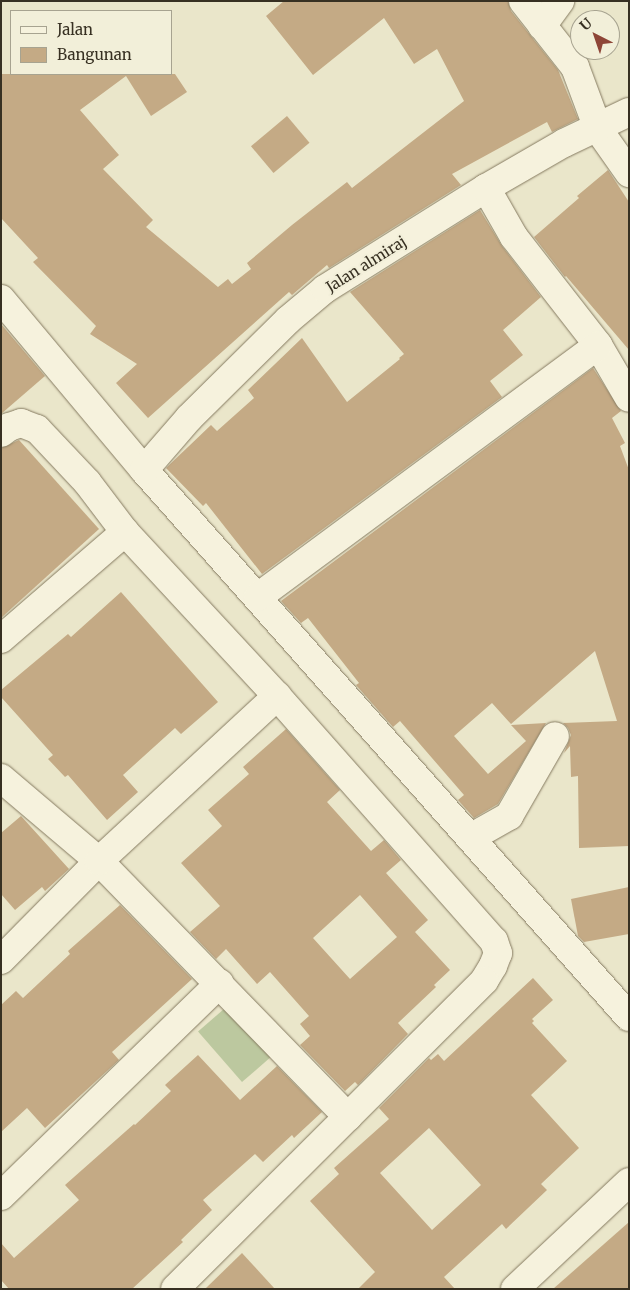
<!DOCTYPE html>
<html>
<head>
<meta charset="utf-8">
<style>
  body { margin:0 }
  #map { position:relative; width:630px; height:1290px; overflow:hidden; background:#eae6ca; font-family:Merriweather,serif }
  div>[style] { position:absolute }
  .green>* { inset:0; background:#bcc89f; transform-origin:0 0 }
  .building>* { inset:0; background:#c4aa85; transform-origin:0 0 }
  .roads { filter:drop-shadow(0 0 1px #857a60) drop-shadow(0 0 1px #857a60) }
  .street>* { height:28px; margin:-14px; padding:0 14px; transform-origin:14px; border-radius:14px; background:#f6f2dd }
  .secondary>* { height:28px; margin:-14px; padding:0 14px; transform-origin:14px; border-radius:14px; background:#f6f2dd }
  span { translate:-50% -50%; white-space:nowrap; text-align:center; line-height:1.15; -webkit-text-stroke:4px #f2efd9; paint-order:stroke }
  .street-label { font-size:15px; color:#373022 }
  .frame { position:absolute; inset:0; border:2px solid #373022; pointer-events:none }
  .legend { position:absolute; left:10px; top:10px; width:162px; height:65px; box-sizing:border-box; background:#f2efd9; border:1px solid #a7a390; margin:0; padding:6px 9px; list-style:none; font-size:15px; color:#373022 }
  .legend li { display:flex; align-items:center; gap:10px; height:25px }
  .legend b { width:25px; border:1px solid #a7a390 }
  .north { position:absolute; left:570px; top:10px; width:50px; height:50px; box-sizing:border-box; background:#f2efd9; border:1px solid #a7a390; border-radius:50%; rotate:319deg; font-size:14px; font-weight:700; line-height:20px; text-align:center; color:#373022 }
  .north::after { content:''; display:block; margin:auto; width:18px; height:22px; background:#8e4537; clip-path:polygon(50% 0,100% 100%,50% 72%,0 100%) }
</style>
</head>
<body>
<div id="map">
  <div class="green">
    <i style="left:232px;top:1002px;width:67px;height:45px;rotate:49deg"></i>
  </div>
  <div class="building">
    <i style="clip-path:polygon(284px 1px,508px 1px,511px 11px,558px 70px,578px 119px,552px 132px,547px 122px,452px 174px,461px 185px,329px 268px,327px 265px,292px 295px,289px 292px,148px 418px,116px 383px,137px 364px,90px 334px,96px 326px,33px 262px,38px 258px,1px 218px,1px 74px,175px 74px,187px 92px,151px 116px,126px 76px,80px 110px,119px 155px,103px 169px,153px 220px,146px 227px,218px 287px,228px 279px,232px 284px,251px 269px,247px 263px,292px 225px,347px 182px,352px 188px,464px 101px,437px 49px,414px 64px,384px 18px,313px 75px,266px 16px)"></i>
    <i style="left:287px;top:116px;width:35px;height:47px;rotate:50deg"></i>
    <i style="clip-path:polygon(608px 170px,629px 202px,629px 350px,566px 276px,565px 277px,534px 237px,579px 198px,577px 196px)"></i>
    <i style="clip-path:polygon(480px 210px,502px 246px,541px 297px,503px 330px,523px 355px,490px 381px,502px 397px,262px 574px,206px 503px,203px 506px,166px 468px,211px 425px,217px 431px,254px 398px,248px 390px,302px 338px,347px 402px,400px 359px,399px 358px,404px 354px,350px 292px)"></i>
    <i style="clip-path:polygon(1px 324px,45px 376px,1px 414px)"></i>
    <i style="clip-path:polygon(593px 368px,621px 411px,612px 418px,625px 443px,620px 446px,629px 470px,629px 846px,579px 848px,578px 776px,571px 777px,570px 746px,564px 753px,571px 735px,568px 728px,563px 723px,617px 721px,595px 651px,511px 724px,492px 703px,454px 736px,488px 774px,526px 741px,511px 725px,546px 723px,498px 804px,474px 818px,458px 800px,464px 795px,400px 721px,393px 727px,356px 685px,359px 683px,308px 618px,301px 623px,281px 601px)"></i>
    <i style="clip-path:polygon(19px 440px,99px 529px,1px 618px,1px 448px)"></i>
    <i style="clip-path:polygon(121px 592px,218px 702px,181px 734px,175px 728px,123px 775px,138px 792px,107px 820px,68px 775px,65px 777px,48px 759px,53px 755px,1px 697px,1px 690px,68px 634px,71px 637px)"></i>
    <i style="clip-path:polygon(evenodd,286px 729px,340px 790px,327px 802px,371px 851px,384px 840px,401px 860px,386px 873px,428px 920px,415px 932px,450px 970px,434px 985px,436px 987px,398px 1023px,408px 1034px,358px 1085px,355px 1082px,345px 1091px,300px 1045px,310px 1036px,300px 1024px,309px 1016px,270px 972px,257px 984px,226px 949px,216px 959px,190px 932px,220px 906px,181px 863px,222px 826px,208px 810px,249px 774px,243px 767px,286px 729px,360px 895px,397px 937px,350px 979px,313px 938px,360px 895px)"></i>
    <i style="clip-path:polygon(21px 816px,69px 869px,45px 891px,42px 887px,15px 910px,1px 894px,1px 833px)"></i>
    <i style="clip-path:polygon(629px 887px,629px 934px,584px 942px,578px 936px,571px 899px)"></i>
    <i style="clip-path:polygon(120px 905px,192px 979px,112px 1052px,119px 1060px,45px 1128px,27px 1108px,1px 1132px,1px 1005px,16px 991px,23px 998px,70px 954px,68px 951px)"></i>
    <i style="clip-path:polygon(evenodd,533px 978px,553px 1000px,532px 1019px,534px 1021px,532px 1023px,567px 1061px,531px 1095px,579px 1148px,541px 1184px,547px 1190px,506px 1229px,502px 1224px,444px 1277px,455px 1289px,358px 1289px,375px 1272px,310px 1201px,339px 1174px,334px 1168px,389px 1119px,379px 1108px,429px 1058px,431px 1060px,438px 1054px,444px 1061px,533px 978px,429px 1128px,481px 1185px,432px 1230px,380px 1173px,429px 1128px)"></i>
    <i style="clip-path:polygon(198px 1055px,240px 1100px,277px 1066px,322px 1112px,294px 1138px,292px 1135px,263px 1162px,255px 1154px,203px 1200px,212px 1210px,181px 1240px,183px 1242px,132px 1289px,9px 1289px,1px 1280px,1px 1243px,14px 1258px,79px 1200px,65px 1185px,134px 1124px,135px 1125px,171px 1091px,165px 1085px)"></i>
    <i style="clip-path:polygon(629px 1222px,629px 1289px,553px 1289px)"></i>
    <i style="clip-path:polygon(242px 1253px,275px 1289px,205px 1289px)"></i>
  </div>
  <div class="roads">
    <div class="street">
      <i style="left:523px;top:1px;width:84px;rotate:51.8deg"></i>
      <i style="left:575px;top:67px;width:66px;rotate:69.6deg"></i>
      <i style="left:598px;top:129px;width:54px;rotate:54.8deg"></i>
      <i style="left:542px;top:26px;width:31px;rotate:-54deg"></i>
      <i style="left:486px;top:188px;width:56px;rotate:60.3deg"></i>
      <i style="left:514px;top:237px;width:137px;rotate:52.1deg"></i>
      <i style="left:598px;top:345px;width:61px;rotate:59.7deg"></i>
      <i style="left:1px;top:299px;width:223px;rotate:50.1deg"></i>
      <i style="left:144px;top:470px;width:731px;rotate:48.44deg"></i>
      <i style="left:1px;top:433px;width:10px;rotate:-37deg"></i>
      <i style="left:9px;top:427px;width:13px;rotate:-18deg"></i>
      <i style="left:21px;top:423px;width:17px;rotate:21deg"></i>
      <i style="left:37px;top:429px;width:73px;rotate:46.7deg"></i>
      <i style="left:87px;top:482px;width:63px;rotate:52.8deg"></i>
      <i style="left:125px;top:532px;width:224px;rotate:47.2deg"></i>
      <i style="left:277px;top:696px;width:327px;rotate:48.5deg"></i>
      <i style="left:494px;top:941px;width:13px;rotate:72deg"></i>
      <i style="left:498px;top:953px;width:14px;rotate:111deg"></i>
      <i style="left:493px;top:966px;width:17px;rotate:121deg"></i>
      <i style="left:484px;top:981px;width:436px;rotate:135.1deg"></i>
      <i style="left:144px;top:470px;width:69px;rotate:-49.1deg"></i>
      <i style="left:189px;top:418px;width:139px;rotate:-44.7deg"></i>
      <i style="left:288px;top:320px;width:48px;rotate:-40deg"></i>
      <i style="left:325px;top:289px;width:190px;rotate:-32.1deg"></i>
      <i style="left:486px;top:188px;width:90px;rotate:-30deg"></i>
      <i style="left:564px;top:143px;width:72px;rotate:-25.5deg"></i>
      <i style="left:258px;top:597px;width:423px;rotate:-36.5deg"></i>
      <i style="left:1px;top:639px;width:164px;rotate:-40.8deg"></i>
      <i style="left:1px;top:778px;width:128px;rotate:40.3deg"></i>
      <i style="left:99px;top:861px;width:357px;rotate:45.8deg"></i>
      <i style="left:470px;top:838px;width:45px;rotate:-29.4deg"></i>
      <i style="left:509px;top:816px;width:92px;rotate:-60.1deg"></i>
      <i style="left:1px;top:960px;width:139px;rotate:-45.3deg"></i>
      <i style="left:99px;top:861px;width:243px;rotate:-42.8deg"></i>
      <i style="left:1px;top:1196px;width:305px;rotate:-44.2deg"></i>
    </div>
    <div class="secondary">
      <i style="left:515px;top:1289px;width:156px;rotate:-43.2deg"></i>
    </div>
  </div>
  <div class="street-label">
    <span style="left:366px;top:264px;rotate:-32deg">Jalan almiraj</span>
  </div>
  <div class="frame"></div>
  <ul class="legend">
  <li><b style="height:6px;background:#f6f2dd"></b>Jalan</li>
  <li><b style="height:14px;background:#c4aa85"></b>Bangunan</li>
  </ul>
  <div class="north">U</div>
</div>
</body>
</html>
